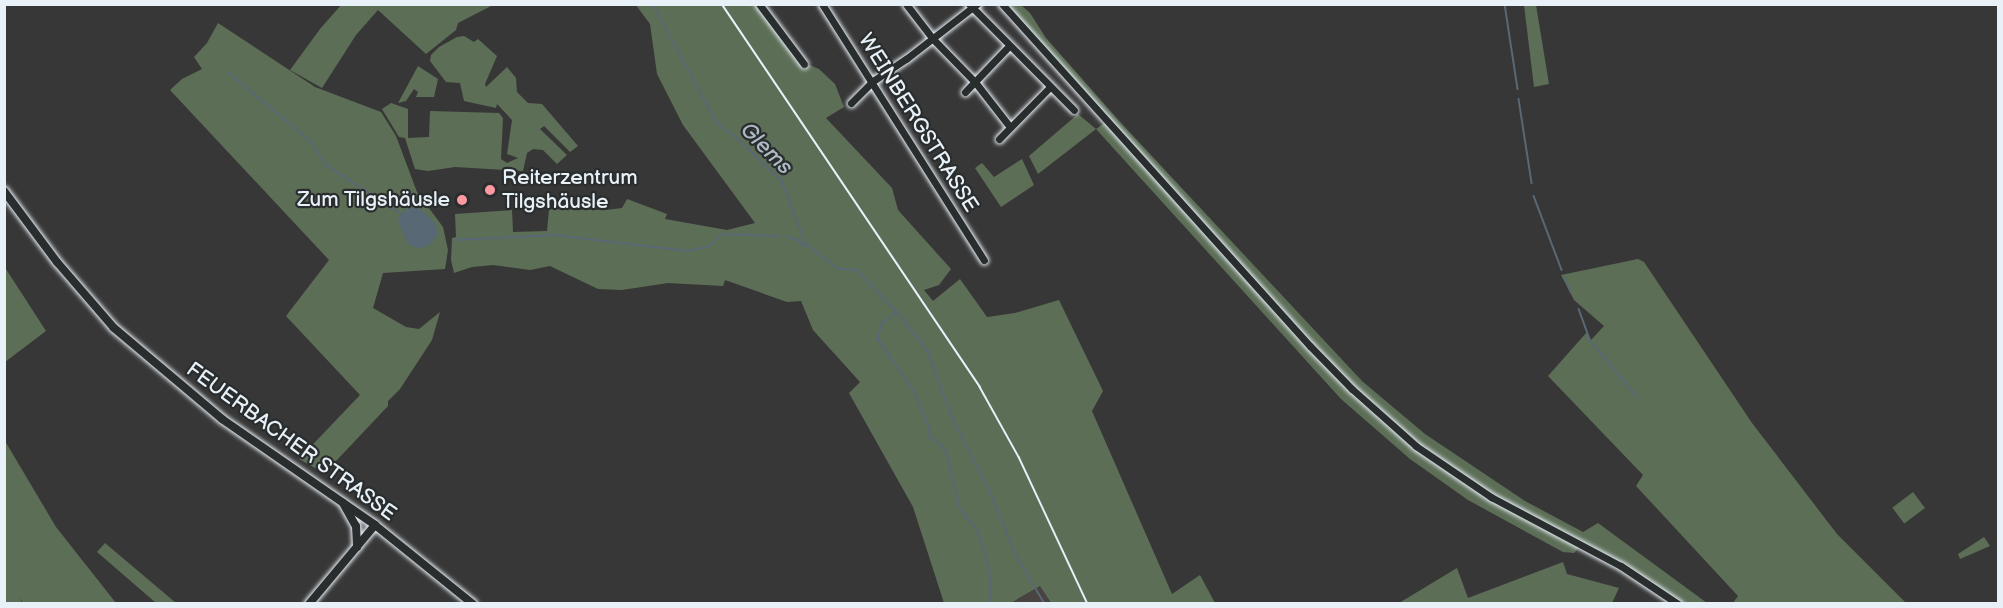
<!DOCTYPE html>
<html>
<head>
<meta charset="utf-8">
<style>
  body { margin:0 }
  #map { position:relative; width:2003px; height:608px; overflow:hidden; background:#383737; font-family:"Balsamiq Sans",sans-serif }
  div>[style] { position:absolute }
  .built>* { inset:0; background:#494342 }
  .green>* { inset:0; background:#5d6e57; transform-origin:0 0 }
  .water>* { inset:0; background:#586874 }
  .stream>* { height:1.5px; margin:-0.75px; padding:0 0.75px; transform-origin:0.75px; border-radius:0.75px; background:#586874 }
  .roads { filter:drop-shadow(0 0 2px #e8f1f8) drop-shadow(0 0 2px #e8f1f8) }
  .minor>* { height:7px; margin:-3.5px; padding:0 3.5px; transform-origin:3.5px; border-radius:3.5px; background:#2a2d2e }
  .major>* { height:8px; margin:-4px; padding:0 4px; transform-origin:4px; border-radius:4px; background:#2a2d2e }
  .rail>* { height:1.5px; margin:-0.75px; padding:0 0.75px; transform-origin:0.75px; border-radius:0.75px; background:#e8f1f8 }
  .dots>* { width:16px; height:16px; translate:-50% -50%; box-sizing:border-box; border:3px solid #2a2d2e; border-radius:50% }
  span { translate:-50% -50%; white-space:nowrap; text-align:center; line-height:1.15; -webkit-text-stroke:4.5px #2a2d2e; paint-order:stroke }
  .street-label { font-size:21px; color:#e8f1f8 }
  .poi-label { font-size:21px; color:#e8f1f8 }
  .left { translate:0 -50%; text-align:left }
  .right { translate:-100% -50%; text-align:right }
  .water-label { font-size:22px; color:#aebac3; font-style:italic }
  .frame { position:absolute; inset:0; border:6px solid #e8f1f8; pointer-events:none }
</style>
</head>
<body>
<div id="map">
  <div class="built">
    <i style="clip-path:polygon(1040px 586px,1051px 604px,1011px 604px,1030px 592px)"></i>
  </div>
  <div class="green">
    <i style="clip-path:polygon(342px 4px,493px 4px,493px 5px,458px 23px,456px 30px,426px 54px,378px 10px,356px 35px,322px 88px,290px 70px,320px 29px)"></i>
    <i style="clip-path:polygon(636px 5px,756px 5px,791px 49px,807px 64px,819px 69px,835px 84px,844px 107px,826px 118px,892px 188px,898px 210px,951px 269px,939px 285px,924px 290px,933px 301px,960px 279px,987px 317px,1015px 313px,1059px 300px,1103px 391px,1092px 411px,1172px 594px,1200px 575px,1215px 603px,1051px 603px,1040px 586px,1011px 603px,944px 603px,913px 507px,849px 393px,860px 382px,813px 330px,801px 301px,787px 302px,725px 280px,723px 286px,668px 283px,622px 290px,598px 289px,550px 266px,530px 270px,493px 265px,472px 267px,454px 273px,451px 260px,452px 238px,456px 237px,455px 214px,512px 210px,513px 232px,547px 231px,549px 209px,606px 210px,622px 208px,627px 199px,667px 214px,665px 219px,727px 230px,755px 223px,683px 125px,657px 74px,650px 24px)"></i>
    <i style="clip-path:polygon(1002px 5px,1021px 5px,1030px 13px,1046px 38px,1120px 122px,1362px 381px,1425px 434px,1525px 501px,1583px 532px,1598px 523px,1707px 603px,1678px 603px,1580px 546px,1574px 553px,1563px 552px,1468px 500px,1410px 459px,1341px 399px,1096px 129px,1038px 174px,1029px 156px,1078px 114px,1096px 129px,1106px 122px)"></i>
    <i style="clip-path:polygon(1524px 5px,1536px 5px,1549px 84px,1534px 87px)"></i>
    <i style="clip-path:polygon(218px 23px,315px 87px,381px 112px,396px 136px,417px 192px,443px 227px,448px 250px,445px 269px,383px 273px,373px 308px,406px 327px,419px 329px,440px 312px,432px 340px,400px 389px,388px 401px,388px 406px,337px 460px,322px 472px,299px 459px,360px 395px,286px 316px,329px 260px,170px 90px,182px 79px,202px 69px,194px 57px,207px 43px)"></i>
    <i style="clip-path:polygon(464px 36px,474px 42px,478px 39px,497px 56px,485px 84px,486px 87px,507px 67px,516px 78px,517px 92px,528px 103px,542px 104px,578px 146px,570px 152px,544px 126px,540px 129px,567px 155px,557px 164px,543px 150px,533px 149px,527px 153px,523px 171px,455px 167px,428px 171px,415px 169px,405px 138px,399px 137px,382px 109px,391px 103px,408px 109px,408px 138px,429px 137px,430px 111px,499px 113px,503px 118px,501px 159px,507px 163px,518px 158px,507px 154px,512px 120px,497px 104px,496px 108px,464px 101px,460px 83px,446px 82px,430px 61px,431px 55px,439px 47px,457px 37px)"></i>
    <i style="clip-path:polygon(418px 66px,438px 79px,434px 97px,416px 97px,418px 92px,414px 89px,406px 101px,398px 103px)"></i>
    <i style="clip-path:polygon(1022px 159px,1034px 185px,1001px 207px,975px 168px,982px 163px,994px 177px)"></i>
    <i style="clip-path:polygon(1638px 259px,1644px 262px,1752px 423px,1837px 534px,1906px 603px,1733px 603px,1738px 596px,1636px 486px,1643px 475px,1548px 376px,1587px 332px,1591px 340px,1604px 326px,1574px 300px,1561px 275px)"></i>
    <i style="clip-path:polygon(4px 266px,46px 331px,5px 362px,4px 362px)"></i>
    <i style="clip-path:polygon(5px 441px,56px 527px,116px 603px,23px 603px,20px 598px,22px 603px,5px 603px)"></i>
    <i style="left:1913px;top:492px;width:20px;height:26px;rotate:53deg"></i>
    <i style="clip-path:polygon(1984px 537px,1990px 546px,1960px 559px,1958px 554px)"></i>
    <i style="clip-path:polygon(105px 543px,176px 603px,156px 603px,97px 552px)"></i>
    <i style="clip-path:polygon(1563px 562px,1567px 574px,1619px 588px,1612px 603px,1399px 603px,1457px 568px,1468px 598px)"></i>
  </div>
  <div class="water">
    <i style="clip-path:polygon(410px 207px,420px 209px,435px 223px,438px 234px,430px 244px,419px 249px,408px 244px,398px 221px,401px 214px)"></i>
  </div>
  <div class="stream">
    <i style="left:653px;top:4px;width:135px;rotate:61.7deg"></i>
    <i style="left:717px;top:123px;width:22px;rotate:36deg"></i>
    <i style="left:735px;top:136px;width:65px;rotate:43.8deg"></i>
    <i style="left:782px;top:181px;width:67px;rotate:69.1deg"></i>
    <i style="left:806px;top:244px;width:41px;rotate:37.1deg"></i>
    <i style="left:839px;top:269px;width:18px;rotate:3deg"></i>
    <i style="left:857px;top:270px;width:58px;rotate:46.4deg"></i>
    <i style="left:897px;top:312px;width:19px;rotate:141deg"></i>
    <i style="left:882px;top:324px;width:16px;rotate:105deg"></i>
    <i style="left:878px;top:339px;width:63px;rotate:55.3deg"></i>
    <i style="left:914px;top:391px;width:41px;rotate:67.2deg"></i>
    <i style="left:930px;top:429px;width:8px;rotate:90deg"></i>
    <i style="left:930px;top:437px;width:15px;rotate:37deg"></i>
    <i style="left:942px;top:446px;width:12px;rotate:59deg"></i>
    <i style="left:948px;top:456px;width:53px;rotate:77deg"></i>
    <i style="left:960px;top:508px;width:29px;rotate:52deg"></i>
    <i style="left:978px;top:531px;width:25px;rotate:72deg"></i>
    <i style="left:986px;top:555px;width:17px;rotate:77deg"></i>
    <i style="left:990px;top:572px;width:32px;rotate:88deg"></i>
    <i style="left:1505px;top:4px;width:86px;rotate:81.3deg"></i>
    <i style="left:228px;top:72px;width:109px;rotate:39.8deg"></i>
    <i style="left:312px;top:142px;width:26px;rotate:59deg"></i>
    <i style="left:325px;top:164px;width:91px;rotate:33.3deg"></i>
    <i style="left:1519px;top:99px;width:85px;rotate:81.2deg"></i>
    <i style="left:1534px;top:196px;width:79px;rotate:69.3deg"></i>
    <i style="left:786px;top:236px;width:13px;rotate:18deg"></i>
    <i style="left:798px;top:240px;width:8px;rotate:50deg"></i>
    <i style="left:803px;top:246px;width:4px;rotate:-34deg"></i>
    <i style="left:455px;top:240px;width:100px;rotate:-2.9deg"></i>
    <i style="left:555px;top:235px;width:133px;rotate:6.9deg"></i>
    <i style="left:687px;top:251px;width:21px;rotate:-11deg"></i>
    <i style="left:708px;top:247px;width:19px;rotate:-43deg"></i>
    <i style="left:722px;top:234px;width:56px;rotate:2deg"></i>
    <i style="left:1565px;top:277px;width:16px;rotate:68deg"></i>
    <i style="left:1579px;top:309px;width:33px;rotate:70deg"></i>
    <i style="left:1590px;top:340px;width:75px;rotate:50.4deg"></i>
    <i style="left:897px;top:312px;width:50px;rotate:51.5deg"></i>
    <i style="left:928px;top:351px;width:70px;rotate:70deg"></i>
    <i style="left:952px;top:417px;width:81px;rotate:62.8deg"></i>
    <i style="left:989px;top:489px;width:74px;rotate:67.6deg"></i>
    <i style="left:1017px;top:557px;width:55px;rotate:59.2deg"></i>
  </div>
  <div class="roads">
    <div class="minor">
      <i style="left:759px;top:4px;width:75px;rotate:53.1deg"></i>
      <i style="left:822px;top:4px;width:303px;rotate:57.7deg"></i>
      <i style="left:906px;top:4px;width:44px;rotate:52.4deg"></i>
      <i style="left:933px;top:39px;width:60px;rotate:45.7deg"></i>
      <i style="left:975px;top:82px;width:57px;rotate:52.1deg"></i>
      <i style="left:969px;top:4px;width:149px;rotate:45.3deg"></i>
      <i style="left:1002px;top:4px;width:460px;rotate:48deg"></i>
      <i style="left:1310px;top:346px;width:60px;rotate:45.7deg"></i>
      <i style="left:1352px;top:389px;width:86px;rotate:41.7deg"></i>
      <i style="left:1416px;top:446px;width:91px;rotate:34.2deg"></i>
      <i style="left:1491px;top:497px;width:147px;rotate:28deg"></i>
      <i style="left:1621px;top:566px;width:69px;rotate:33.7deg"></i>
      <i style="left:965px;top:92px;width:64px;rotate:-46.3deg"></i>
      <i style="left:851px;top:103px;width:31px;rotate:-45deg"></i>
      <i style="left:873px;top:81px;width:40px;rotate:-34deg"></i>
      <i style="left:906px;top:59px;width:90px;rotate:-37.8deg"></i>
      <i style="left:999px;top:139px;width:73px;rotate:-45.6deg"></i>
    </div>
    <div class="major">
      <i style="left:4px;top:191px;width:89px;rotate:53.3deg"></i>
      <i style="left:57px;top:262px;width:87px;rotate:49.2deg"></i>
      <i style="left:114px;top:328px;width:141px;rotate:40.1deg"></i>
      <i style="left:222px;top:419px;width:186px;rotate:34.7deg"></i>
      <i style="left:375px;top:525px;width:126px;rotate:38.9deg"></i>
      <i style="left:343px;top:503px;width:26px;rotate:61deg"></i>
      <i style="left:356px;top:526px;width:21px;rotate:87deg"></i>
      <i style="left:309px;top:604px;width:103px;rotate:-50.1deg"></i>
    </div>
  </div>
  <div class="rail">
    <i style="left:722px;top:4px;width:462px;rotate:56deg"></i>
    <i style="left:980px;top:387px;width:80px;rotate:60.9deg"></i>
    <i style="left:1019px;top:457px;width:162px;rotate:64.9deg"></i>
  </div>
  <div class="dots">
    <i style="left:490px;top:190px;background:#ff9aa2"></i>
    <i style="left:462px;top:200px;background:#ff9aa2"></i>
  </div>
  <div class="street-label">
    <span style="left:918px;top:123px;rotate:58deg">WEINBERGSTRASSE</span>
    <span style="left:291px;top:442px;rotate:36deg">FEUERBACHER STRASSE</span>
  </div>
  <div class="poi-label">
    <span class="left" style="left:502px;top:190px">Reiterzentrum<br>Tilgshäusle</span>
    <span class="right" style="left:450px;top:200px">Zum Tilgshäusle</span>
  </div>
  <div class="water-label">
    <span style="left:766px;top:149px;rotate:45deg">Glems</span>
  </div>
  <div class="frame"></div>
</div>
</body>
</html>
